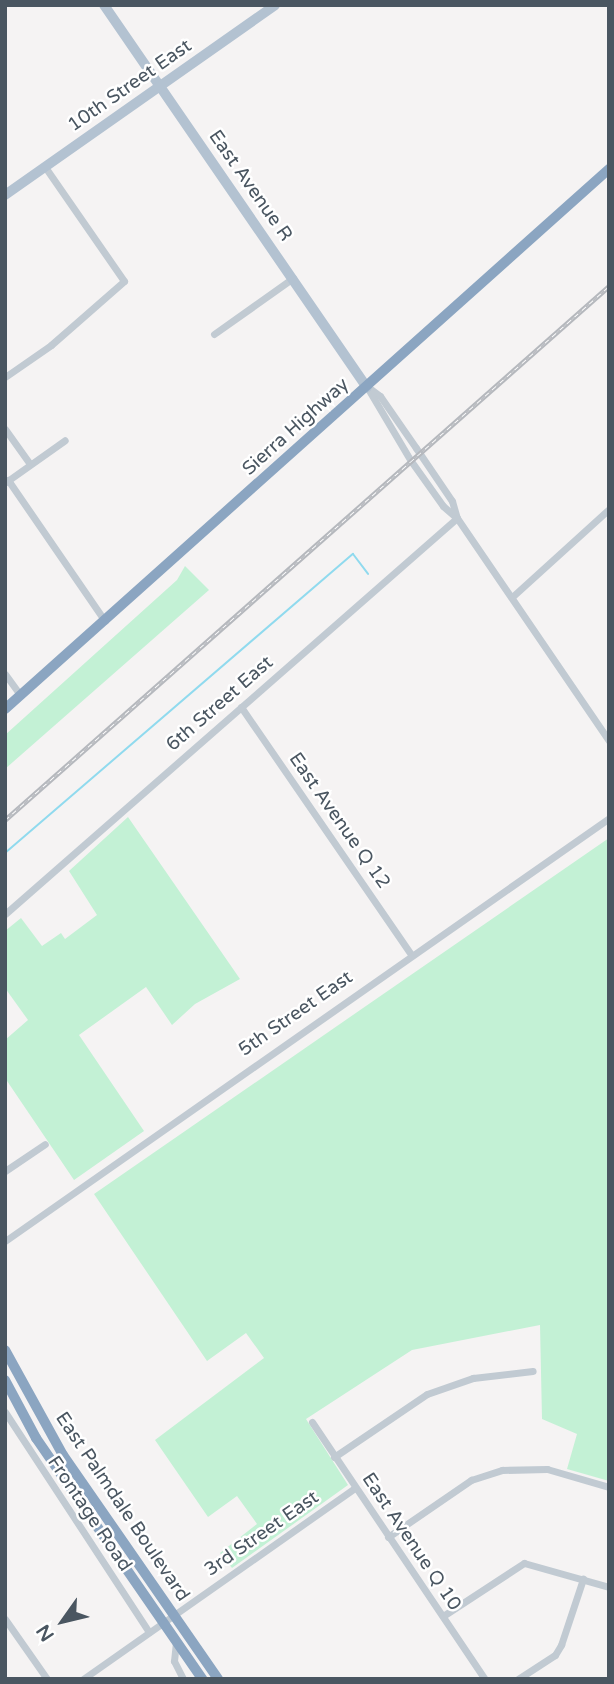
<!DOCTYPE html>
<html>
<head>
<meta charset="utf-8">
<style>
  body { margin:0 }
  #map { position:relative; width:614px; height:1684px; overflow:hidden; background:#f5f3f3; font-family:"Varela Round",sans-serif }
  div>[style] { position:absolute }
  .green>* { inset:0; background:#c3f1d5 }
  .stream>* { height:2px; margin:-1px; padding:0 1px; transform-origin:1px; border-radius:1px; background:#90daee }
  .minor>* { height:7px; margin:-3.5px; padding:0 3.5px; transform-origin:3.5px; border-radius:3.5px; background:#c1cad2 }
  .major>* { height:10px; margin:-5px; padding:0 5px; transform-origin:5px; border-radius:5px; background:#b3c2d1 }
  .highway>* { height:10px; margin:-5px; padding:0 5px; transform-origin:5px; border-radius:5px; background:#8ba5c1 }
  .rail>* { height:4.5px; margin-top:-2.25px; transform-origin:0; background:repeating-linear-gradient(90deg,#fff 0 5px,#b5b8bd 0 10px); box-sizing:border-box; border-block:2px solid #b5b8bd }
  span { translate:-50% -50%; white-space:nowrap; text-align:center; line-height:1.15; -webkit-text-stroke:5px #fff; paint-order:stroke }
  .street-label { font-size:19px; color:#4a5661 }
  .frame { position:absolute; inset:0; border:7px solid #4a5661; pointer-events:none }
  .north { position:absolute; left:28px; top:1586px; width:70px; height:70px; -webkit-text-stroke:5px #fff; paint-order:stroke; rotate:236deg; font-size:19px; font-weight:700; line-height:28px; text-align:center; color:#4a5661 }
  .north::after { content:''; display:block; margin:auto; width:24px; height:32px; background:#4a5661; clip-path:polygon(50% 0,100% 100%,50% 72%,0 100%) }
</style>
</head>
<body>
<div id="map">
  <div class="green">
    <i style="clip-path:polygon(185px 566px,209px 590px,5px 769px,5px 735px,177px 580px)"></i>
    <i style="clip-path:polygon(128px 817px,240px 979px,195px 1004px,172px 1025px,146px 987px,79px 1035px,144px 1131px,74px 1180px,5px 1078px,5px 1040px,28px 1020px,5px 988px,5px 931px,21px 918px,42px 946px,61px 933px,65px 939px,97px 915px,69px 871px)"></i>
    <i style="clip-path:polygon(609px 838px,609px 1481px,567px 1469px,577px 1434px,542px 1419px,540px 1325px,412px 1350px,306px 1419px,348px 1485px,232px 1568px,220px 1553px,257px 1524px,237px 1496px,208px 1517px,155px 1440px,264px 1358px,246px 1333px,207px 1361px,94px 1194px)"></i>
  </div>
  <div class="stream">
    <i style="left:5px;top:853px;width:459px;rotate:-40.7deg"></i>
    <i style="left:353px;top:554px;width:25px;rotate:53deg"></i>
  </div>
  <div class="minor">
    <i style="left:214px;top:334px;width:97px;rotate:-35.3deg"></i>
    <i style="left:5px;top:377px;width:56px;rotate:-34.8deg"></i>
    <i style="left:51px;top:345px;width:97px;rotate:-41.2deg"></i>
    <i style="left:124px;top:281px;width:139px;rotate:-124.7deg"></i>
    <i style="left:367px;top:387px;width:86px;rotate:59.3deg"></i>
    <i style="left:411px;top:461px;width:55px;rotate:54.6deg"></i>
    <i style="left:443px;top:506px;width:18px;rotate:41deg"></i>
    <i style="left:457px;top:518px;width:270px;rotate:55.7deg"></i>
    <i style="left:368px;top:387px;width:15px;rotate:37deg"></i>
    <i style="left:380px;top:396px;width:63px;rotate:55.3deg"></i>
    <i style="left:416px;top:448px;width:64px;rotate:55.8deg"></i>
    <i style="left:452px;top:501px;width:18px;rotate:74deg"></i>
    <i style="left:5px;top:429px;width:43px;rotate:54.5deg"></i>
    <i style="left:8px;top:480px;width:171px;rotate:55.5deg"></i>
    <i style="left:6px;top:482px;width:72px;rotate:-35.4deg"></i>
    <i style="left:512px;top:597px;width:131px;rotate:-42.2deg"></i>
    <i style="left:5px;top:674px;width:26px;rotate:54deg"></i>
    <i style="left:241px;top:707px;width:300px;rotate:55.5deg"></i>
    <i style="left:5px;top:914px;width:601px;rotate:-41.22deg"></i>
    <i style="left:5px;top:1171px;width:48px;rotate:-34deg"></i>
    <i style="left:5px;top:1241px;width:737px;rotate:-35deg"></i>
    <i style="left:5px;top:1412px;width:263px;rotate:56.8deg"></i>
    <i style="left:312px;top:1422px;width:310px;rotate:56.1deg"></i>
    <i style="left:334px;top:1457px;width:112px;rotate:-34.1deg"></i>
    <i style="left:427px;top:1394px;width:49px;rotate:-19.2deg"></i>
    <i style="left:473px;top:1378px;width:60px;rotate:-6.7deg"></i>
    <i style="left:388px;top:1537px;width:101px;rotate:-34.5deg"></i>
    <i style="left:471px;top:1480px;width:33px;rotate:-18deg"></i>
    <i style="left:502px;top:1470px;width:45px;rotate:-1.3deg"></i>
    <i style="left:547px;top:1469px;width:65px;rotate:16.2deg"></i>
    <i style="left:443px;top:1616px;width:97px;rotate:-33.2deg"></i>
    <i style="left:524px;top:1563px;width:88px;rotate:15.8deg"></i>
    <i style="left:5px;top:1619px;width:73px;rotate:55deg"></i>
    <i style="left:176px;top:1642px;width:19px;rotate:96deg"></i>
    <i style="left:174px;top:1661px;width:20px;rotate:63deg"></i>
    <i style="left:83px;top:1679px;width:332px;rotate:-35.1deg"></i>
    <i style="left:518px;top:1679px;width:44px;rotate:-33deg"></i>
    <i style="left:555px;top:1655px;width:12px;rotate:-59deg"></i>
    <i style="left:561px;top:1645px;width:70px;rotate:-71.6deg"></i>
  </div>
  <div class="major">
    <i style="left:104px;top:5px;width:464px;rotate:55.5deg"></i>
    <i style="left:5px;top:195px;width:330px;rotate:-35.1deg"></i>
  </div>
  <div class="highway">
    <i style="left:5px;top:709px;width:810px;rotate:-41.8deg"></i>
    <i style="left:5px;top:1350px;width:120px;rotate:61.1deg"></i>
    <i style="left:63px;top:1455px;width:272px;rotate:55.3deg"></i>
    <i style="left:5px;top:1380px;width:66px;rotate:61.9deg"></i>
    <i style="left:36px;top:1438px;width:293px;rotate:55.4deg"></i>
  </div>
  <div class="rail">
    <i style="left:5px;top:820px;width:806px;rotate:-41.48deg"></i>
  </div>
  <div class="street-label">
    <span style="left:130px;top:86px;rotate:-35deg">10th Street East</span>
    <span style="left:250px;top:186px;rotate:55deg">East Avenue R</span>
    <span style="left:296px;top:427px;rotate:-42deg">Sierra Highway</span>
    <span style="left:220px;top:704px;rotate:-41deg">6th Street East</span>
    <span style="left:339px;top:821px;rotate:55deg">East Avenue Q 12</span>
    <span style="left:296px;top:1014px;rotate:-35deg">5th Street East</span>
    <span style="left:122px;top:1507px;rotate:56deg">East Palmdale Boulevard</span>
    <span style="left:89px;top:1514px;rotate:56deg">Frontage Road</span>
    <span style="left:262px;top:1534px;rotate:-35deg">3rd Street East</span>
    <span style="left:411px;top:1542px;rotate:56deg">East Avenue Q 10</span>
  </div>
  <div class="frame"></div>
  <div class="north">N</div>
</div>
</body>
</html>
